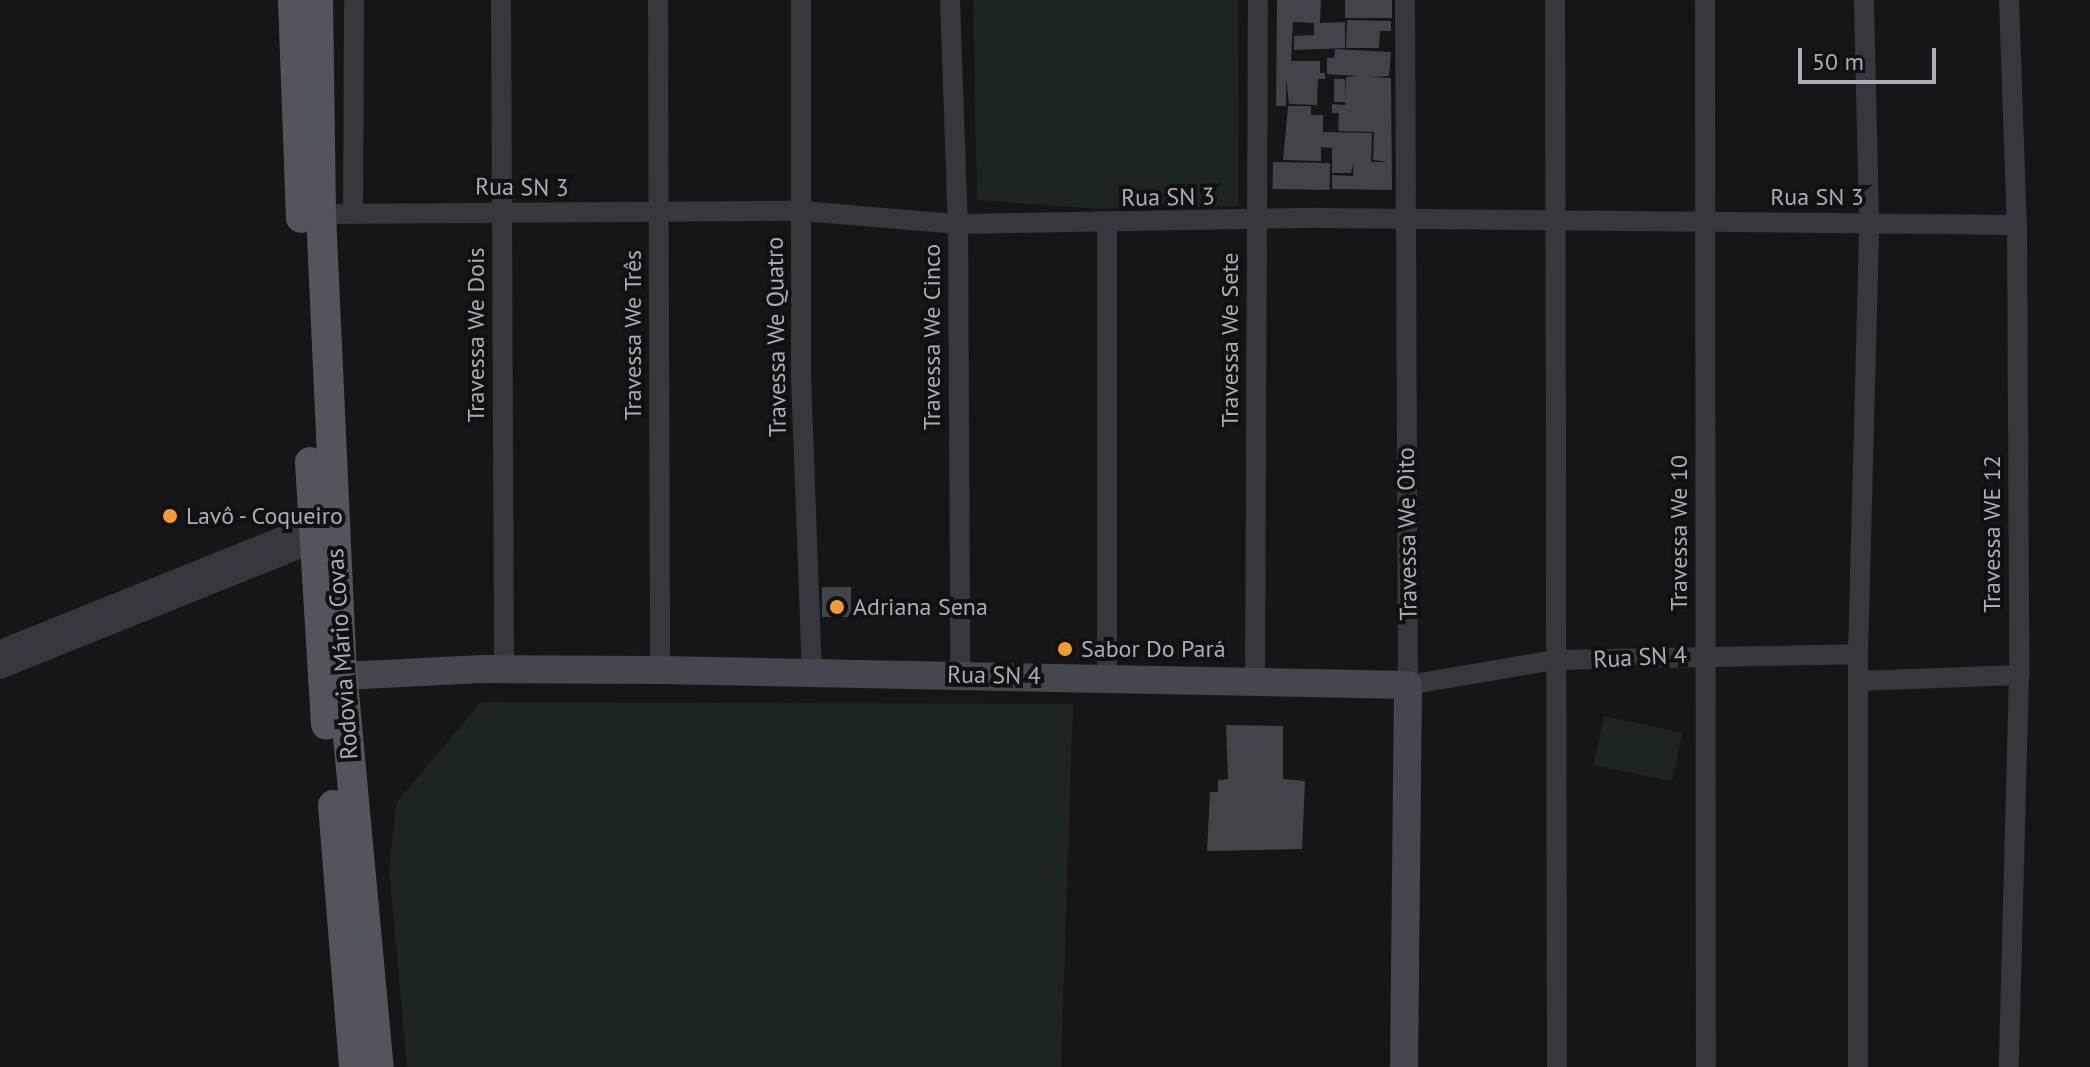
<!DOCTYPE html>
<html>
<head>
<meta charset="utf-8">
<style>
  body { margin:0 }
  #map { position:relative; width:2090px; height:1067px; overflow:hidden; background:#161618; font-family:"PT Sans",sans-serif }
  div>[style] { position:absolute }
  .green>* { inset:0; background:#1d261e; transform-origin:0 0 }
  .building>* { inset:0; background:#414448; transform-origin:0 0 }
  .minor>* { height:20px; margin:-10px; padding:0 10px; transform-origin:10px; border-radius:10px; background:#36383d }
  .secondary>* { height:28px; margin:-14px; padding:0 14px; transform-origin:14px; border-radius:14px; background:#44474d }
  .primary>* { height:30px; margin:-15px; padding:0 15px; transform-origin:15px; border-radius:15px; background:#52565c }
  .dots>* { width:22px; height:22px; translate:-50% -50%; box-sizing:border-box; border:4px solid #111113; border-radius:50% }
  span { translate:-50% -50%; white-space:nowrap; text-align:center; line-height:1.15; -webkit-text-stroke:8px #111113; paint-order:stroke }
  .street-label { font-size:24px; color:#a7aeb8 }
  .poi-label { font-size:24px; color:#a7aeb8 }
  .left { translate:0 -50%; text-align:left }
  .scale { position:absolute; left:1798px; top:48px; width:138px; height:36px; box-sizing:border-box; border:4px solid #a7aeb8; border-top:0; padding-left:10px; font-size:24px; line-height:28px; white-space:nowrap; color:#a7aeb8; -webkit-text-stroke:6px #111113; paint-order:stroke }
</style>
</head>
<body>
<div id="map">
  <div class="green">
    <i style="clip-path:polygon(973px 0,1238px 0,1239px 206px,1100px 209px,977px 200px)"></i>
    <i style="clip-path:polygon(481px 702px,1073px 704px,1061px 1067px,407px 1067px,389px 867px,397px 802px)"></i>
    <i style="left:1604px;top:716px;width:80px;height:50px;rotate:12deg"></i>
  </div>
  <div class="building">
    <i style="clip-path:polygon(1277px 0,1321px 0,1320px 23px,1345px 22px,1345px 48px,1294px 50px,1294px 36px,1314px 35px,1314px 23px,1293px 22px,1291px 61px,1320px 61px,1320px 73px,1325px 73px,1325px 79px,1318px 79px,1317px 105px,1289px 104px,1286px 79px,1286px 106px,1276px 106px)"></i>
    <i style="left:1345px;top:0;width:47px;height:18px"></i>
    <i style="clip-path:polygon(1347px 20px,1391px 21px,1391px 31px,1380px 31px,1379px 48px,1346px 48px)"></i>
    <i style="clip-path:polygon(1335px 49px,1391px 52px,1389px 76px,1371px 77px,1391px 78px,1392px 190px,1332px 189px,1332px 175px,1353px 176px,1354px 162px,1351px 173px,1332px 173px,1332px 148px,1321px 147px,1321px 161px,1283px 160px,1288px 106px,1311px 106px,1311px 115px,1323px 115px,1323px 132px,1372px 133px,1371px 162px,1388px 162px,1373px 160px,1374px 132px,1338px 131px,1339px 113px,1332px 113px,1332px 104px,1345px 105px,1346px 77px,1358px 76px,1327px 74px,1327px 58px,1334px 58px)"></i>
    <i style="left:1334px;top:79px;width:11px;height:23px"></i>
    <i style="left:1273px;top:162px;width:57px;height:27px;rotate:1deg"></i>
    <i style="left:851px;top:587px;width:30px;height:29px;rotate:90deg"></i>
    <i style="clip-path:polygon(1226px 725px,1283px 726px,1283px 779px,1305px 781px,1302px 849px,1207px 851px,1210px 792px,1218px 792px,1218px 780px,1228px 779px)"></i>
  </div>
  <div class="minor">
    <i style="left:501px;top:0;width:670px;rotate:89.74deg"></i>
    <i style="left:658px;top:0;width:670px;rotate:89.83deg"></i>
    <i style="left:801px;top:0;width:376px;rotate:90deg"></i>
    <i style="left:801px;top:376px;width:297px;rotate:87.9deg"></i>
    <i style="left:950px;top:0;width:224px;rotate:88deg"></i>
    <i style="left:958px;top:224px;width:450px;rotate:89.7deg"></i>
    <i style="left:1405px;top:0;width:685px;rotate:89.75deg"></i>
    <i style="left:1408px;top:685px;width:148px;rotate:-9.7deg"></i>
    <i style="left:1554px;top:660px;width:304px;rotate:-1.1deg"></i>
    <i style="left:1555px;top:0;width:1067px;rotate:89.89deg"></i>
    <i style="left:1705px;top:0;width:1067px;rotate:89.95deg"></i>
    <i style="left:2009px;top:0;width:225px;rotate:88deg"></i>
    <i style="left:2017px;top:225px;width:450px;rotate:89.7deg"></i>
    <i style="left:2019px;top:675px;width:392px;rotate:91.5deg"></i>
    <i style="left:353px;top:212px;width:212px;rotate:-89.7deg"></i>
    <i style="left:321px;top:214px;width:481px;rotate:-0.4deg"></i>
    <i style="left:802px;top:211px;width:157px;rotate:4.8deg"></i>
    <i style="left:958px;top:224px;width:361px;rotate:-1deg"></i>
    <i style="left:1319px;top:218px;width:698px;rotate:0.57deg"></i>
    <i style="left:0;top:650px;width:337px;rotate:-21.9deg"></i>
    <i style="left:0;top:669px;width:338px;rotate:-21.9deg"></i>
    <i style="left:1107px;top:678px;width:454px;rotate:-90deg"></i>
    <i style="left:1255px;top:681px;width:681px;rotate:-89.75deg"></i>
    <i style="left:1858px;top:681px;width:161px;rotate:-2.1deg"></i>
    <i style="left:1858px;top:1067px;width:413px;rotate:-90deg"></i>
    <i style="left:1858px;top:654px;width:432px;rotate:-88.5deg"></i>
    <i style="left:1869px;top:222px;width:222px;rotate:-91.3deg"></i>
  </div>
  <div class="secondary">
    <i style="left:322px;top:677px;width:160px;rotate:-2.9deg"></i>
    <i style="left:482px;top:669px;width:178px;rotate:0.3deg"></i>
    <i style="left:660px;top:670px;width:748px;rotate:1.15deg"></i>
    <i style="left:1408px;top:685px;width:382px;rotate:90.6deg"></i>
  </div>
  <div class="primary">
    <i style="left:293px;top:0;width:218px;rotate:87.9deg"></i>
    <i style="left:318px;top:0;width:214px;rotate:89.2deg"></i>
    <i style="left:321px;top:214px;width:447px;rotate:87.4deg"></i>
    <i style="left:341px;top:661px;width:408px;rotate:84.7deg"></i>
    <i style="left:310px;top:462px;width:263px;rotate:86.5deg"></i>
    <i style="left:333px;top:805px;width:263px;rotate:85.4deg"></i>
  </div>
  <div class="dots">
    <i style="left:170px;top:516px;background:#f59a30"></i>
    <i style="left:837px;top:607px;background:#f59a30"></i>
    <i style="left:1065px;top:649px;background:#f59a30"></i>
  </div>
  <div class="street-label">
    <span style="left:522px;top:187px;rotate:1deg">Rua SN 3</span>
    <span style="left:1168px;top:197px;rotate:-1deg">Rua SN 3</span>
    <span style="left:1817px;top:197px">Rua SN 3</span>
    <span style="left:476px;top:335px;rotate:-90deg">Travessa We Dois</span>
    <span style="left:633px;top:335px;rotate:-90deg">Travessa We Três</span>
    <span style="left:776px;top:337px;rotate:-91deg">Travessa We Quatro</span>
    <span style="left:932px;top:337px;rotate:-90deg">Travessa We Cinco</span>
    <span style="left:1230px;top:340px;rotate:-90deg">Travessa We Sete</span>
    <span style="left:1679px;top:533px;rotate:-90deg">Travessa We 10</span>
    <span style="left:1407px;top:534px;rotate:-91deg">Travessa We Oito</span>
    <span style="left:1992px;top:534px;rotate:-90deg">Travessa WE 12</span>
    <span style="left:342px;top:654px;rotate:-94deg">Rodovia Mário Covas</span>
    <span style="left:1640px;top:657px;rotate:-3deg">Rua SN 4</span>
    <span style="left:994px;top:675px;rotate:1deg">Rua SN 4</span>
  </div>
  <div class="poi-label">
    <span class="left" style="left:186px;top:516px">Lavô - Coqueiro</span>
    <span class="left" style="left:853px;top:607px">Adriana Sena</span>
    <span class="left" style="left:1081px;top:649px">Sabor Do Pará</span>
  </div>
  <div class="scale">50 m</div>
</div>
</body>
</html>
